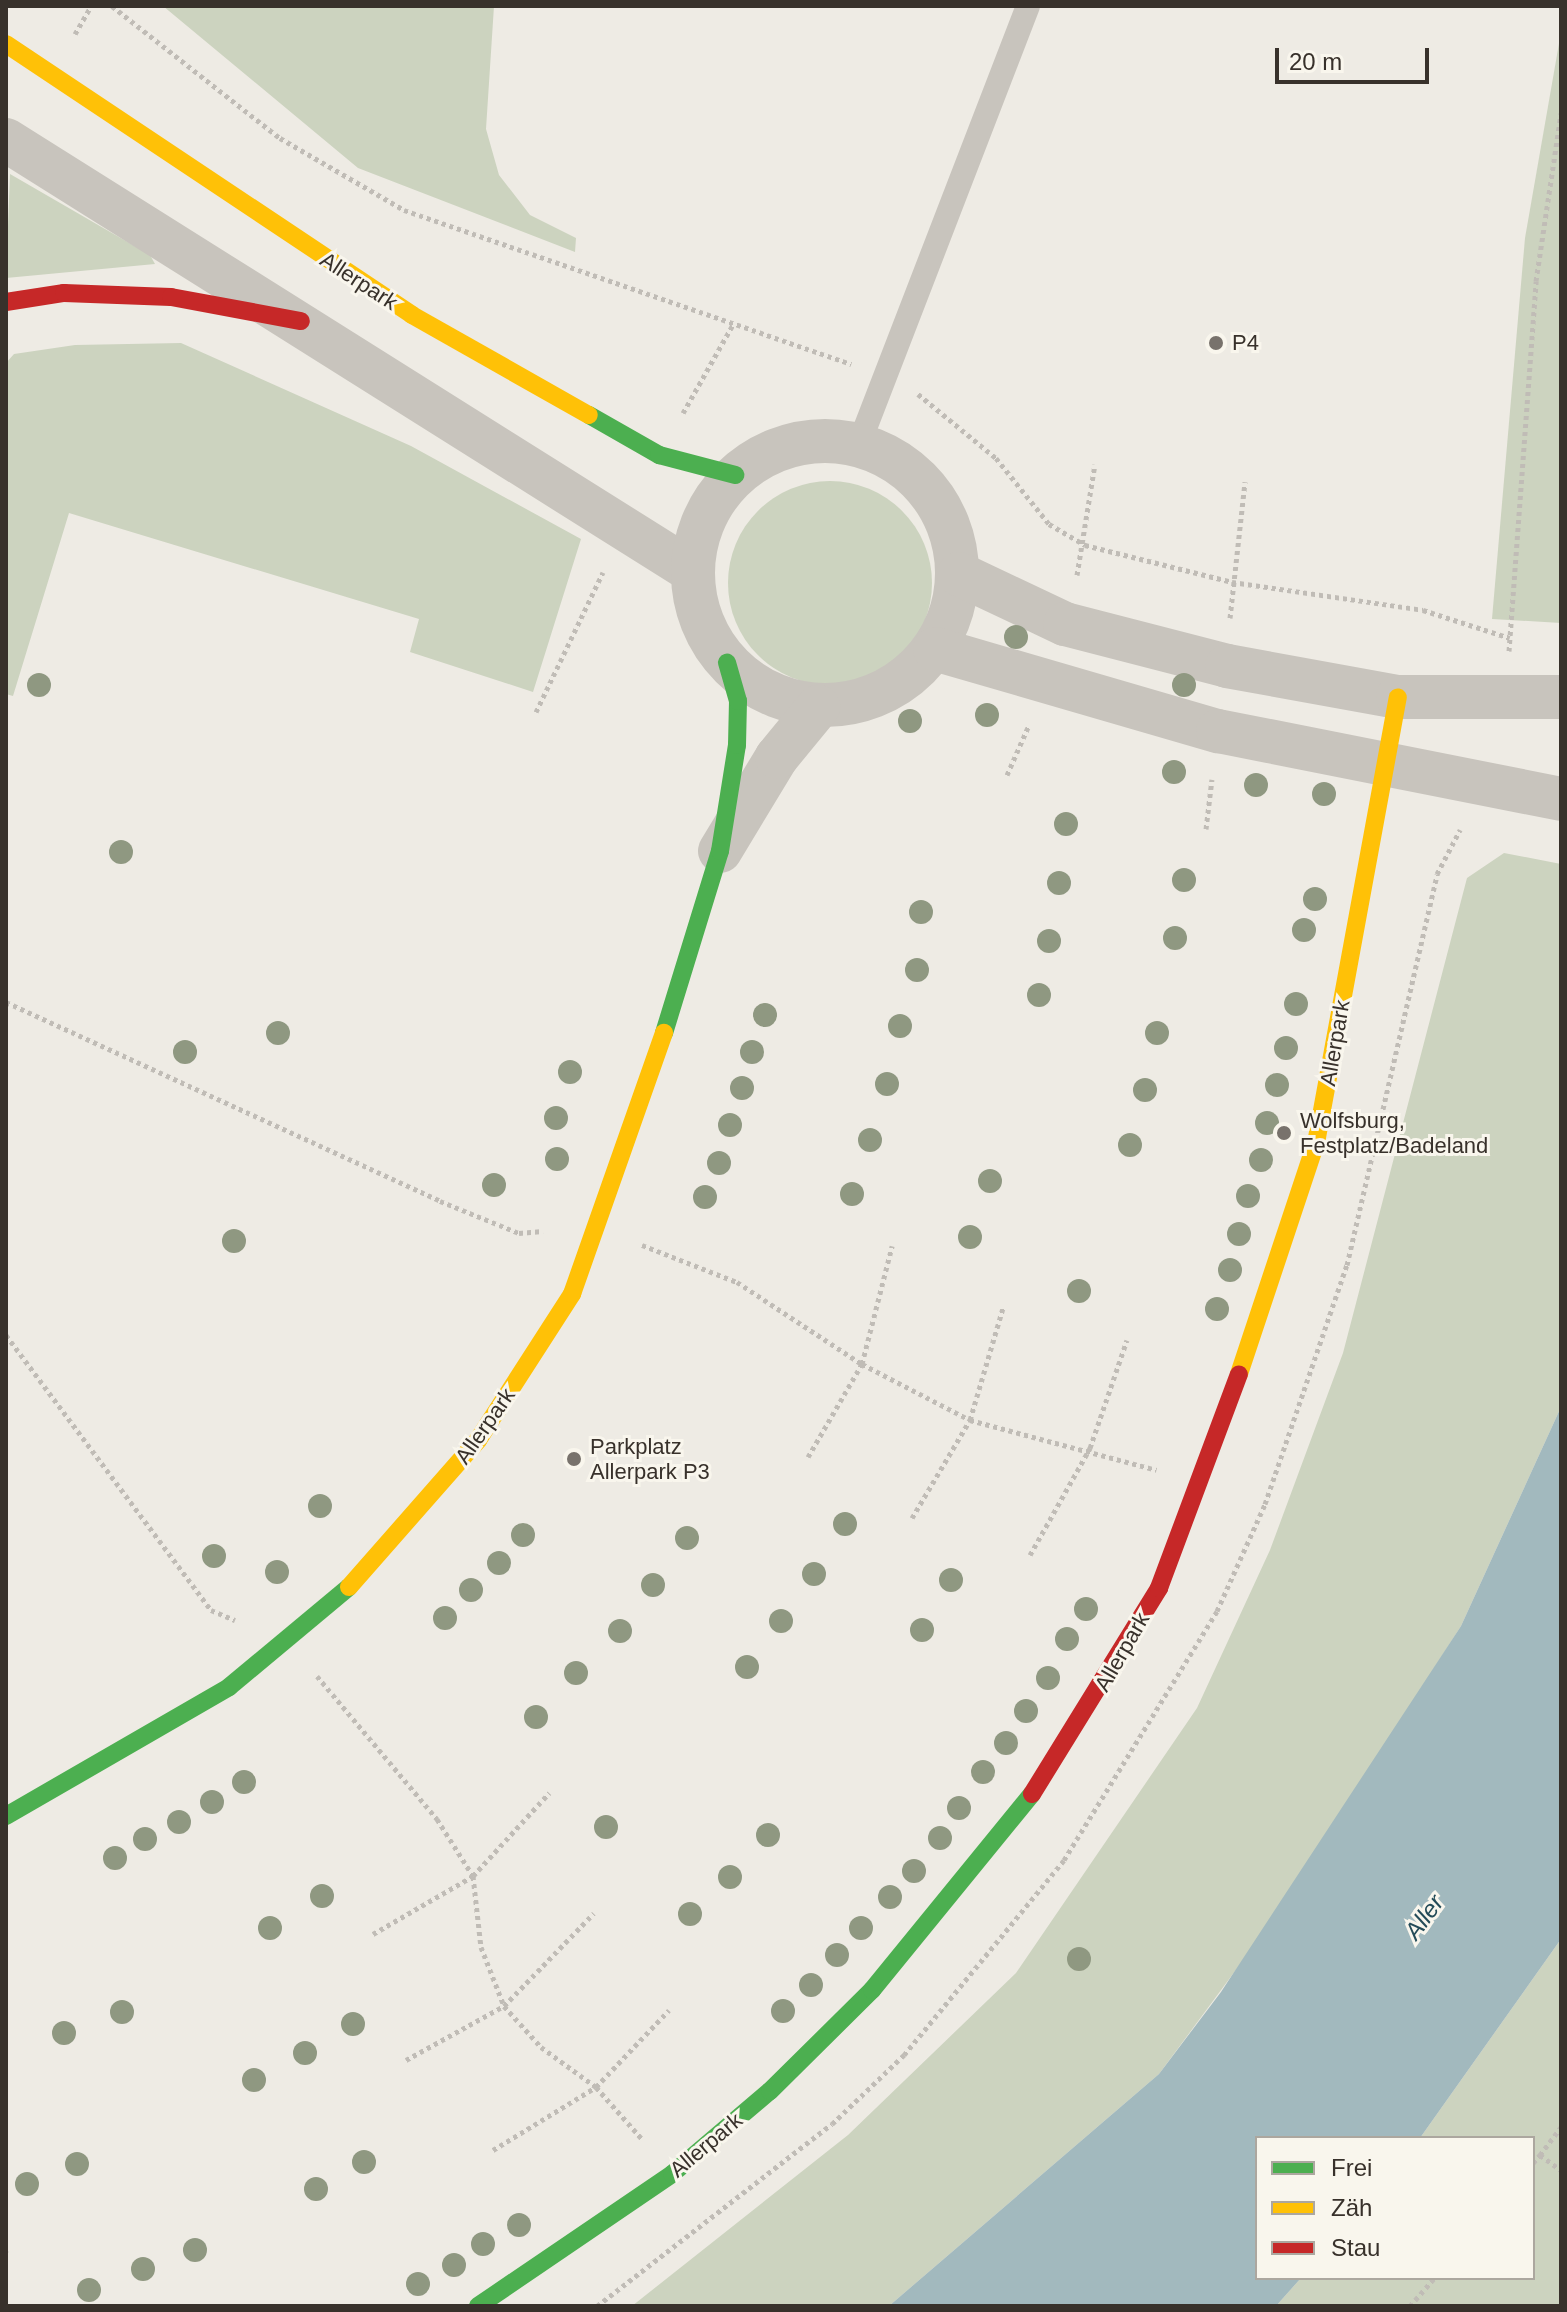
<!DOCTYPE html>
<html>
<head>
<meta charset="utf-8">
<style>
  body { margin:0 }
  #map { position:relative; width:1567px; height:2312px; overflow:hidden; background:#eeebe4; font-family:Helvetica,sans-serif }
  div>[style] { position:absolute }
  .green>* { inset:0; background:#ccd3bf }
  .round { border-radius:50% }
  .water>* { inset:0; background:#a2b9be }
  .path>* { height:5px; margin-top:-2.5px; transform-origin:0; background:repeating-linear-gradient(90deg,#c0bcb6 0 4px,transparent 0 8px) }
  .lane>* { height:24px; margin:-12px; padding:0 12px; transform-origin:12px; border-radius:12px; background:#c8c4bd }
  .street>* { height:44px; margin:-22px; padding:0 22px; transform-origin:22px; border-radius:22px; background:#c8c4bd }
  .street>.ring { margin:-22px; padding:0; box-sizing:content-box; background:none; border:44px solid #c8c4bd; border-radius:50% }
  .fast>* { height:18px; margin:-9px; padding:0 9px; transform-origin:9px; border-radius:9px; background:#4caf50 }
  .slow>* { height:18px; margin:-9px; padding:0 9px; transform-origin:9px; border-radius:9px; background:#ffc107 }
  .jam>* { height:18px; margin:-9px; padding:0 9px; transform-origin:9px; border-radius:9px; background:#c62828 }
  .trees>* { width:24px; height:24px; margin:-12px; border-radius:50%; background:#8f9881 }
  .dots>* { width:22px; height:22px; translate:-50% -50%; box-sizing:border-box; border:4px solid #f9f6ed; border-radius:50% }
  span { translate:-50% -50%; white-space:nowrap; text-align:center; line-height:1.15; -webkit-text-stroke:6px #f9f6ed; paint-order:stroke }
  .street-label { font-size:22px; color:#38312b }
  .poi-label { font-size:22px; color:#38312b }
  .left { translate:0 -50%; text-align:left }
  .water-label { font-size:24px; color:#234b58; font-style:italic }
  .frame { position:absolute; inset:0; border:8px solid #38312b; pointer-events:none }
  .legend { position:absolute; left:1255px; top:2136px; width:280px; height:144px; box-sizing:border-box; background:#f9f6ed; border:2px solid #aca79f; margin:0; padding:10px 14px; list-style:none; font-size:24px; color:#38312b }
  .legend li { display:flex; align-items:center; gap:16px; height:40px }
  .legend b { width:40px; border:2px solid #aca79f }
  .scale { position:absolute; left:1275px; top:48px; width:154px; height:36px; box-sizing:border-box; border:4px solid #38312b; border-top:0; padding-left:10px; font-size:24px; line-height:28px; white-space:nowrap; color:#38312b; -webkit-text-stroke:6px #f9f6ed; paint-order:stroke }
</style>
</head>
<body>
<div id="map">
  <div class="green">
    <i style="clip-path:polygon(163px 6px,494px 6px,486px 129px,499px 175px,530px 215px,576px 238px,575px 252px,358px 168px)"></i>
    <i style="clip-path:polygon(1561px 32px,1561px 623px,1492px 619px,1525px 238px)"></i>
    <i style="clip-path:polygon(10px 174px,150px 255px,155px 264px,6px 278px)"></i>
    <i style="clip-path:polygon(181px 343px,411px 446px,581px 539px,533px 692px,410px 652px,419px 619px,69px 513px,13px 696px,6px 694px,6px 363px,14px 354px,75px 345px)"></i>
    <i class="round" style="left:728px;top:481px;width:204px;height:204px"></i>
    <i style="clip-path:polygon(1504px 853px,1561px 864px,1561px 1407px,1461px 1626px,1275px 1917px,1159px 2074px,889px 2306px,632px 2306px,848px 2135px,1016px 1973px,1197px 1708px,1270px 1550px,1343px 1353px,1467px 878px)"></i>
    <i style="clip-path:polygon(1561px 1939px,1561px 2306px,1276px 2306px,1301px 2278px,1533px 2278px,1533px 2138px,1420px 2138px)"></i>
  </div>
  <div class="water">
    <i style="clip-path:polygon(1561px 1407px,1561px 1939px,1420px 2138px,1257px 2138px,1257px 2278px,1301px 2278px,1276px 2306px,889px 2306px,1159px 2074px,1221px 1992px,1461px 1626px)"></i>
  </div>
  <div class="path">
    <i style="left:112px;top:6px;width:214px;rotate:38.2deg"></i>
    <i style="left:280px;top:138px;width:143px;rotate:30.1deg"></i>
    <i style="left:404px;top:210px;width:473px;rotate:19deg"></i>
    <i style="left:75px;top:34px;width:32px;rotate:-60deg"></i>
    <i style="left:918px;top:394px;width:101px;rotate:39.4deg"></i>
    <i style="left:996px;top:458px;width:85px;rotate:51.2deg"></i>
    <i style="left:1049px;top:524px;width:42px;rotate:30.3deg"></i>
    <i style="left:1085px;top:545px;width:152px;rotate:14.1deg"></i>
    <i style="left:1232px;top:582px;width:193px;rotate:8.3deg"></i>
    <i style="left:1423px;top:610px;width:91px;rotate:17.8deg"></i>
    <i style="left:683px;top:413px;width:103px;rotate:-60.5deg"></i>
    <i style="left:1077px;top:575px;width:112px;rotate:-80.8deg"></i>
    <i style="left:1230px;top:618px;width:137px;rotate:-83.7deg"></i>
    <i style="left:1509px;top:651px;width:371px;rotate:-85.8deg"></i>
    <i style="left:1536px;top:281px;width:170px;rotate:-81.5deg"></i>
    <i style="left:536px;top:712px;width:155px;rotate:-64.4deg"></i>
    <i style="left:1007px;top:775px;width:55px;rotate:-66.3deg"></i>
    <i style="left:1206px;top:829px;width:50px;rotate:-83.2deg"></i>
    <i style="left:6px;top:1002px;width:477px;rotate:24.6deg"></i>
    <i style="left:440px;top:1201px;width:85px;rotate:22.1deg"></i>
    <i style="left:519px;top:1233px;width:24px;rotate:-5deg"></i>
    <i style="left:642px;top:1245px;width:102px;rotate:21.3deg"></i>
    <i style="left:737px;top:1282px;width:149px;rotate:33.3deg"></i>
    <i style="left:862px;top:1364px;width:122px;rotate:27.4deg"></i>
    <i style="left:970px;top:1420px;width:193px;rotate:15deg"></i>
    <i style="left:6px;top:1335px;width:343px;rotate:53.3deg"></i>
    <i style="left:211px;top:1610px;width:26px;rotate:23deg"></i>
    <i style="left:808px;top:1457px;width:108px;rotate:-59.9deg"></i>
    <i style="left:862px;top:1364px;width:122px;rotate:-75.7deg"></i>
    <i style="left:912px;top:1518px;width:114px;rotate:-59.4deg"></i>
    <i style="left:970px;top:1420px;width:117px;rotate:-73.6deg"></i>
    <i style="left:1030px;top:1555px;width:123px;rotate:-60.7deg"></i>
    <i style="left:1090px;top:1448px;width:114px;rotate:-71.1deg"></i>
    <i style="left:317px;top:1676px;width:187px;rotate:50deg"></i>
    <i style="left:437px;top:1819px;width:67px;rotate:57.7deg"></i>
    <i style="left:473px;top:1876px;width:71px;rotate:83.6deg"></i>
    <i style="left:481px;top:1947px;width:63px;rotate:68.7deg"></i>
    <i style="left:504px;top:2006px;width:55px;rotate:47.9deg"></i>
    <i style="left:541px;top:2047px;width:68px;rotate:36deg"></i>
    <i style="left:596px;top:2087px;width:69px;rotate:48.5deg"></i>
    <i style="left:373px;top:1934px;width:116px;rotate:-30.1deg"></i>
    <i style="left:473px;top:1876px;width:113px;rotate:-47.5deg"></i>
    <i style="left:406px;top:2060px;width:112px;rotate:-28.9deg"></i>
    <i style="left:504px;top:2006px;width:129px;rotate:-45.9deg"></i>
    <i style="left:493px;top:2150px;width:121px;rotate:-31.5deg"></i>
    <i style="left:596px;top:2087px;width:106px;rotate:-46.5deg"></i>
    <i style="left:1540px;top:2155px;width:35px;rotate:-53deg"></i>
    <i style="left:1533px;top:2163px;width:11px;rotate:-49deg"></i>
    <i style="left:1540px;top:2155px;width:26px;rotate:36deg"></i>
    <i style="left:6px;top:2252px;width:1px;rotate:-90deg"></i>
    <i style="left:597px;top:2306px;width:297px;rotate:-37.8deg"></i>
    <i style="left:832px;top:2124px;width:100px;rotate:-43.8deg"></i>
    <i style="left:904px;top:2055px;width:252px;rotate:-50.6deg"></i>
    <i style="left:1064px;top:1860px;width:292px;rotate:-58.4deg"></i>
    <i style="left:1217px;top:1611px;width:117px;rotate:-65.8deg"></i>
    <i style="left:1265px;top:1504px;width:253px;rotate:-71.1deg"></i>
    <i style="left:1347px;top:1265px;width:401px;rotate:-77deg"></i>
    <i style="left:1437px;top:874px;width:50px;rotate:-62.4deg"></i>
    <i style="left:1410px;top:2306px;width:37px;rotate:-49deg"></i>
  </div>
  <div class="lane">
    <i style="left:859px;top:444px;width:469px;rotate:-68.9deg"></i>
  </div>
  <div class="street">
    <i style="left:6px;top:140px;width:810px;rotate:32.14deg"></i>
    <i class="ring" style="left:693px;top:441px;width:220px;height:220px"></i>
    <i style="left:959px;top:574px;width:117px;rotate:25.3deg"></i>
    <i style="left:1065px;top:624px;width:167px;rotate:14.5deg"></i>
    <i style="left:1227px;top:666px;width:174px;rotate:10.3deg"></i>
    <i style="left:1398px;top:697px;width:163px"></i>
    <i style="left:935px;top:649px;width:295px;rotate:16.2deg"></i>
    <i style="left:1218px;top:731px;width:350px;rotate:11.2deg"></i>
    <i style="left:720px;top:851px;width:110px;rotate:-58.8deg"></i>
    <i style="left:777px;top:757px;width:65px;rotate:-50.6deg"></i>
  </div>
  <div class="fast">
    <i style="left:589px;top:415px;width:81px;rotate:29.7deg"></i>
    <i style="left:659px;top:455px;width:79px;rotate:14.7deg"></i>
    <i style="left:664px;top:1033px;width:190px;rotate:-72.9deg"></i>
    <i style="left:720px;top:851px;width:107px;rotate:-80.9deg"></i>
    <i style="left:737px;top:745px;width:44px;rotate:-88.7deg"></i>
    <i style="left:738px;top:701px;width:40px;rotate:-106deg"></i>
    <i style="left:6px;top:1816px;width:258px;rotate:-30deg"></i>
    <i style="left:229px;top:1687px;width:156px;rotate:-39.8deg"></i>
    <i style="left:478px;top:2306px;width:235px;rotate:-34.2deg"></i>
    <i style="left:672px;top:2174px;width:128px;rotate:-40.3deg"></i>
    <i style="left:770px;top:2091px;width:144px;rotate:-44.7deg"></i>
    <i style="left:872px;top:1990px;width:253px;rotate:-50.8deg"></i>
  </div>
  <div class="slow">
    <i style="left:6px;top:44px;width:488px;rotate:33.7deg"></i>
    <i style="left:412px;top:315px;width:203px;rotate:29.5deg"></i>
    <i style="left:1239px;top:1374px;width:243px;rotate:-71.6deg"></i>
    <i style="left:1316px;top:1143px;width:453px;rotate:-79.6deg"></i>
    <i style="left:349px;top:1587px;width:196px;rotate:-48.7deg"></i>
    <i style="left:478px;top:1440px;width:174px;rotate:-57.2deg"></i>
    <i style="left:572px;top:1294px;width:277px;rotate:-70.6deg"></i>
  </div>
  <div class="jam">
    <i style="left:6px;top:302px;width:59px;rotate:-8.8deg"></i>
    <i style="left:64px;top:293px;width:107px;rotate:2.1deg"></i>
    <i style="left:171px;top:297px;width:132px;rotate:10.5deg"></i>
    <i style="left:1032px;top:1794px;width:242px;rotate:-58.3deg"></i>
    <i style="left:1159px;top:1588px;width:228px;rotate:-69.5deg"></i>
  </div>
  <div class="trees">
    <i style="left:1016px;top:637px"></i>
    <i style="left:39px;top:685px"></i>
    <i style="left:1184px;top:685px"></i>
    <i style="left:987px;top:715px"></i>
    <i style="left:910px;top:721px"></i>
    <i style="left:1174px;top:772px"></i>
    <i style="left:1256px;top:785px"></i>
    <i style="left:1324px;top:794px"></i>
    <i style="left:1066px;top:824px"></i>
    <i style="left:121px;top:852px"></i>
    <i style="left:1184px;top:880px"></i>
    <i style="left:1059px;top:883px"></i>
    <i style="left:1315px;top:899px"></i>
    <i style="left:921px;top:912px"></i>
    <i style="left:1304px;top:930px"></i>
    <i style="left:1175px;top:938px"></i>
    <i style="left:1049px;top:941px"></i>
    <i style="left:917px;top:970px"></i>
    <i style="left:1039px;top:995px"></i>
    <i style="left:1296px;top:1004px"></i>
    <i style="left:765px;top:1015px"></i>
    <i style="left:900px;top:1026px"></i>
    <i style="left:278px;top:1033px"></i>
    <i style="left:1157px;top:1033px"></i>
    <i style="left:1286px;top:1048px"></i>
    <i style="left:185px;top:1052px"></i>
    <i style="left:752px;top:1052px"></i>
    <i style="left:570px;top:1072px"></i>
    <i style="left:887px;top:1084px"></i>
    <i style="left:1277px;top:1085px"></i>
    <i style="left:742px;top:1088px"></i>
    <i style="left:1145px;top:1090px"></i>
    <i style="left:556px;top:1118px"></i>
    <i style="left:1267px;top:1123px"></i>
    <i style="left:730px;top:1125px"></i>
    <i style="left:870px;top:1140px"></i>
    <i style="left:1130px;top:1145px"></i>
    <i style="left:557px;top:1159px"></i>
    <i style="left:1261px;top:1160px"></i>
    <i style="left:719px;top:1163px"></i>
    <i style="left:990px;top:1181px"></i>
    <i style="left:494px;top:1185px"></i>
    <i style="left:852px;top:1194px"></i>
    <i style="left:1248px;top:1196px"></i>
    <i style="left:705px;top:1197px"></i>
    <i style="left:1239px;top:1234px"></i>
    <i style="left:970px;top:1237px"></i>
    <i style="left:234px;top:1241px"></i>
    <i style="left:1230px;top:1270px"></i>
    <i style="left:1079px;top:1291px"></i>
    <i style="left:1217px;top:1309px"></i>
    <i style="left:320px;top:1506px"></i>
    <i style="left:845px;top:1524px"></i>
    <i style="left:523px;top:1535px"></i>
    <i style="left:687px;top:1538px"></i>
    <i style="left:214px;top:1556px"></i>
    <i style="left:499px;top:1563px"></i>
    <i style="left:277px;top:1572px"></i>
    <i style="left:814px;top:1574px"></i>
    <i style="left:951px;top:1580px"></i>
    <i style="left:653px;top:1585px"></i>
    <i style="left:471px;top:1590px"></i>
    <i style="left:1086px;top:1609px"></i>
    <i style="left:445px;top:1618px"></i>
    <i style="left:781px;top:1621px"></i>
    <i style="left:922px;top:1630px"></i>
    <i style="left:620px;top:1631px"></i>
    <i style="left:1067px;top:1639px"></i>
    <i style="left:747px;top:1667px"></i>
    <i style="left:576px;top:1673px"></i>
    <i style="left:1048px;top:1678px"></i>
    <i style="left:1026px;top:1711px"></i>
    <i style="left:536px;top:1717px"></i>
    <i style="left:1006px;top:1743px"></i>
    <i style="left:983px;top:1772px"></i>
    <i style="left:244px;top:1782px"></i>
    <i style="left:212px;top:1802px"></i>
    <i style="left:959px;top:1808px"></i>
    <i style="left:179px;top:1822px"></i>
    <i style="left:606px;top:1827px"></i>
    <i style="left:768px;top:1835px"></i>
    <i style="left:940px;top:1838px"></i>
    <i style="left:145px;top:1839px"></i>
    <i style="left:115px;top:1858px"></i>
    <i style="left:914px;top:1871px"></i>
    <i style="left:730px;top:1877px"></i>
    <i style="left:322px;top:1896px"></i>
    <i style="left:890px;top:1897px"></i>
    <i style="left:690px;top:1914px"></i>
    <i style="left:270px;top:1928px"></i>
    <i style="left:861px;top:1928px"></i>
    <i style="left:837px;top:1955px"></i>
    <i style="left:1079px;top:1959px"></i>
    <i style="left:811px;top:1985px"></i>
    <i style="left:783px;top:2011px"></i>
    <i style="left:122px;top:2012px"></i>
    <i style="left:353px;top:2024px"></i>
    <i style="left:64px;top:2033px"></i>
    <i style="left:305px;top:2053px"></i>
    <i style="left:254px;top:2080px"></i>
    <i style="left:364px;top:2162px"></i>
    <i style="left:77px;top:2164px"></i>
    <i style="left:27px;top:2184px"></i>
    <i style="left:316px;top:2189px"></i>
    <i style="left:519px;top:2225px"></i>
    <i style="left:483px;top:2244px"></i>
    <i style="left:195px;top:2250px"></i>
    <i style="left:454px;top:2265px"></i>
    <i style="left:143px;top:2269px"></i>
    <i style="left:418px;top:2284px"></i>
    <i style="left:89px;top:2290px"></i>
  </div>
  <div class="dots">
    <i style="left:1216px;top:343px;background:#78726c"></i>
    <i style="left:1284px;top:1133px;background:#78726c"></i>
    <i style="left:574px;top:1459px;background:#78726c"></i>
  </div>
  <div class="street-label">
    <span style="left:359px;top:281px;rotate:33deg">Allerpark</span>
    <span style="left:1335px;top:1043px;rotate:-80deg">Allerpark</span>
    <span style="left:485px;top:1426px;rotate:-55deg">Allerpark</span>
    <span style="left:1122px;top:1652px;rotate:-60deg">Allerpark</span>
    <span style="left:706px;top:2145px;rotate:-40deg">Allerpark</span>
  </div>
  <div class="poi-label">
    <span class="left" style="left:1232px;top:343px">P4</span>
    <span class="left" style="left:1300px;top:1133px">Wolfsburg,<br>Festplatz/Badeland</span>
    <span class="left" style="left:590px;top:1459px">Parkplatz<br>Allerpark P3</span>
  </div>
  <div class="water-label">
    <span style="left:1424px;top:1917px;rotate:-54deg">Aller</span>
  </div>
  <div class="frame"></div>
  <ul class="legend">
  <li><b style="height:10px;background:#4caf50"></b>Frei</li>
  <li><b style="height:10px;background:#ffc107"></b>Zäh</li>
  <li><b style="height:10px;background:#c62828"></b>Stau</li>
  </ul>
  <div class="scale">20 m</div>
</div>
</body>
</html>
